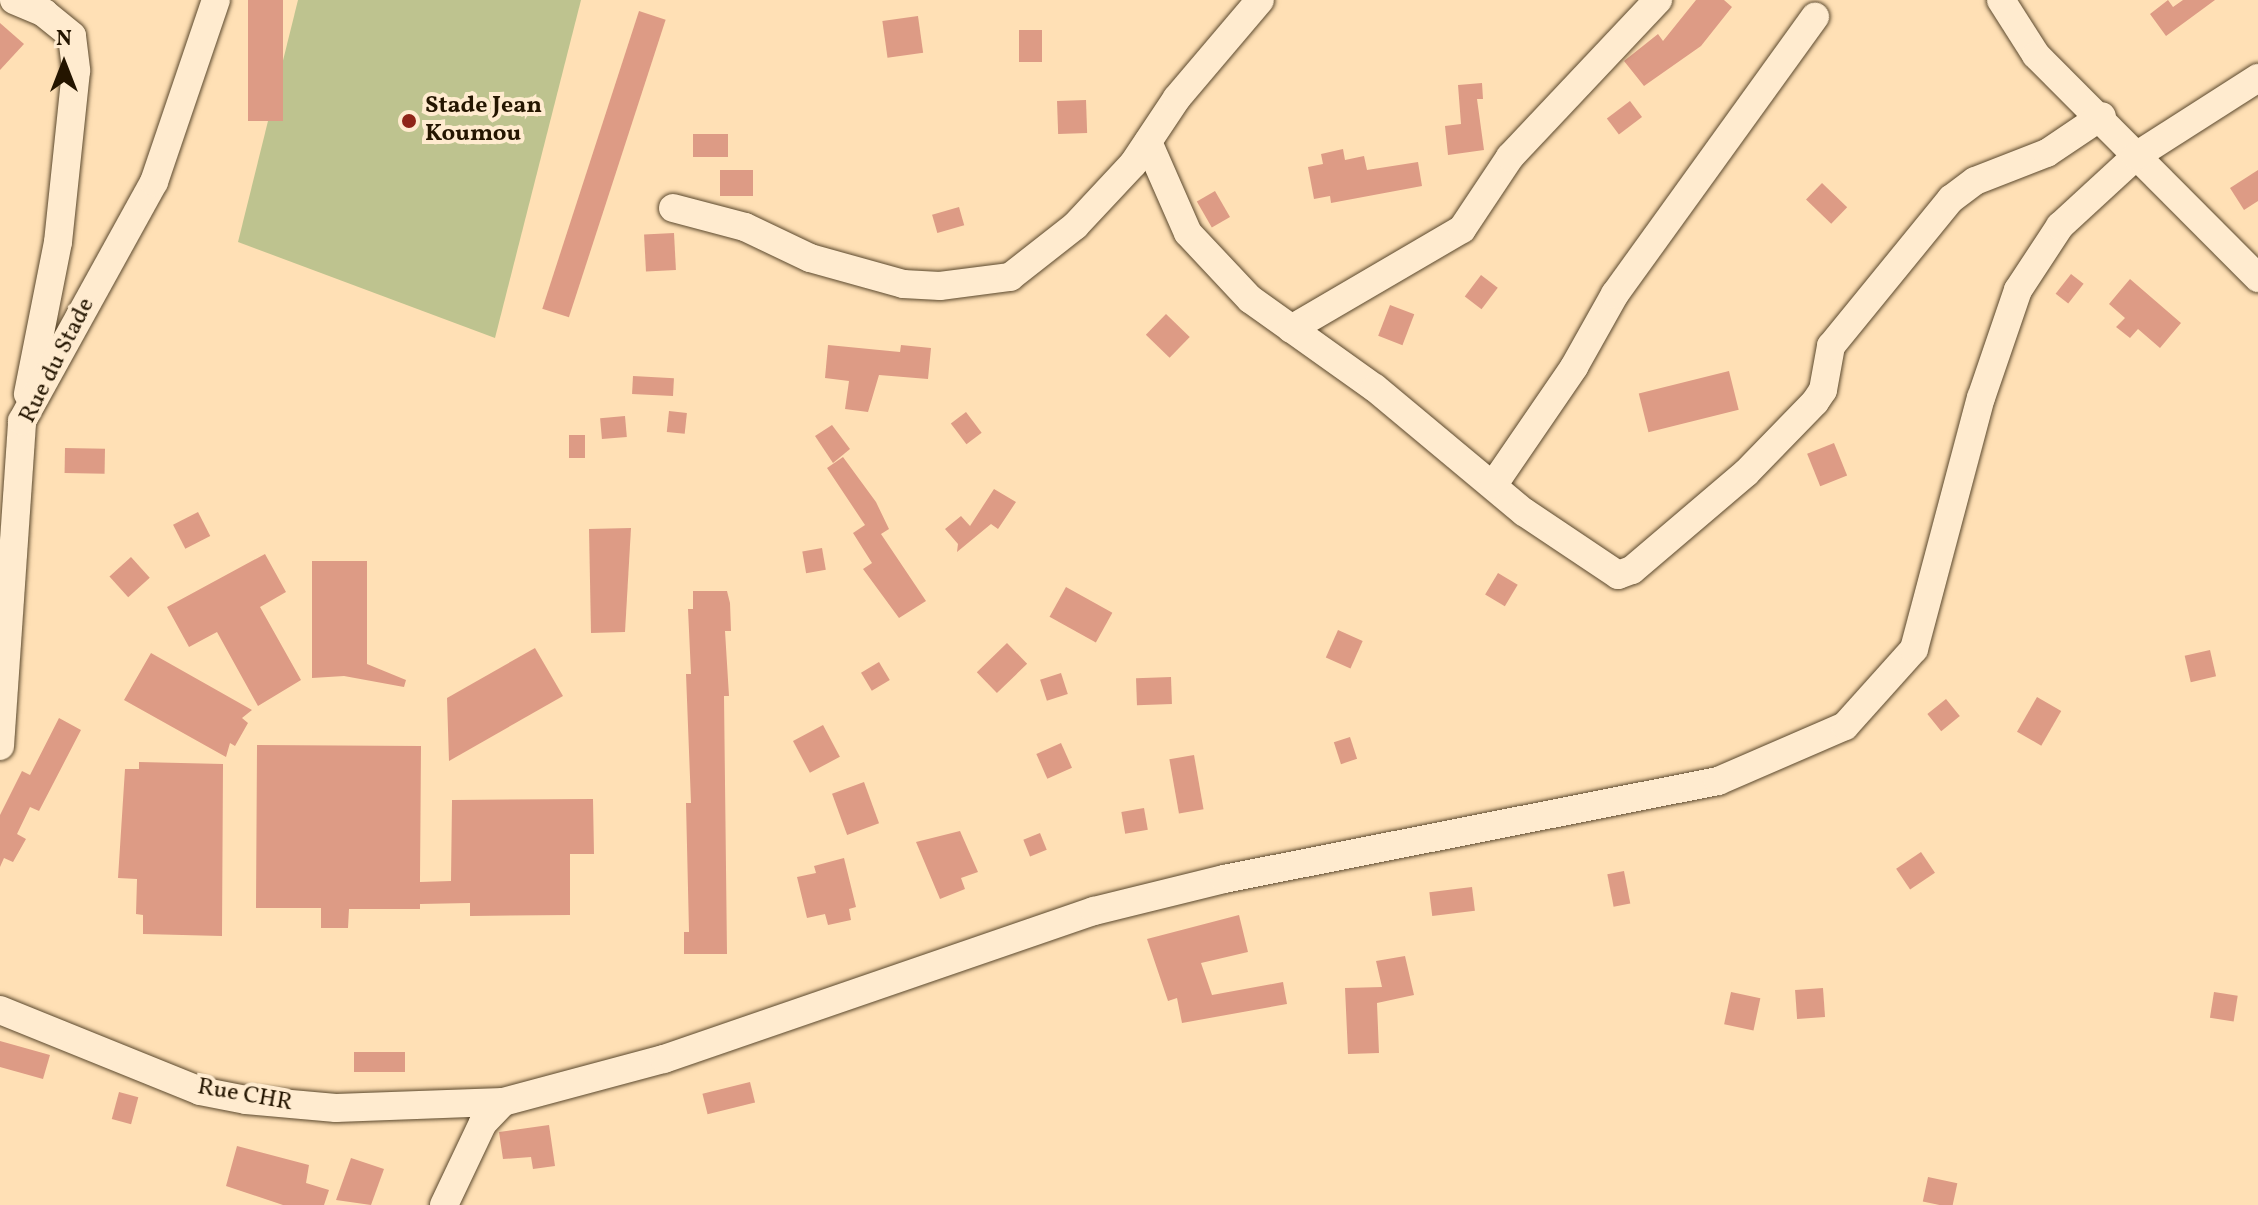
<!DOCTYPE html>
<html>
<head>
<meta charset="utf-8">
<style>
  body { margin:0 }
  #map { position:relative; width:2258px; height:1205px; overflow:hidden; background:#ffe0b5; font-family:Vollkorn,serif }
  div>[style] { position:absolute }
  .green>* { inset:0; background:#bec38f }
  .building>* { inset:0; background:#dd9b85; transform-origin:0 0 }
  .roads { filter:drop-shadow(0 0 2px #5b482d) drop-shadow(0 0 2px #5b482d) }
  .minor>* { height:28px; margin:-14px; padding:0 14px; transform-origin:14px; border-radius:14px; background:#ffebcf }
  .dots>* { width:22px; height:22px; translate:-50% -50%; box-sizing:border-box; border:4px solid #ffebcf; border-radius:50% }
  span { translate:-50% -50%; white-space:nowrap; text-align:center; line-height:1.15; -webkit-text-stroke:8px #ffebcf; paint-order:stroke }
  .poi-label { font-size:24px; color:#241500; font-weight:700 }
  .left { translate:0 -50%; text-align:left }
  .street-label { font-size:24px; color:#241500 }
  .north { position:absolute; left:24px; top:24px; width:80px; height:80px; -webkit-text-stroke:6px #ffebcf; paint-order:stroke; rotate:0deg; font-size:22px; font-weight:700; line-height:32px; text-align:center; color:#241500 }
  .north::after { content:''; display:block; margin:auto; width:28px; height:36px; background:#241500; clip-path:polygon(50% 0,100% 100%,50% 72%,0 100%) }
</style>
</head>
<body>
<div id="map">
  <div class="green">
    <i style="clip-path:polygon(298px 0,581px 0,495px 338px,238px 242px)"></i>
  </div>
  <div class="building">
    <i style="left:248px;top:0;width:35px;height:121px"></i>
    <i style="clip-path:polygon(1696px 0,1724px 0,1732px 7px,1701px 46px,1644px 86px,1624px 61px,1658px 34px,1663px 41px)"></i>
    <i style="clip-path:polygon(2168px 0,2173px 7px,2183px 0,2215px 0,2166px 36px,2150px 14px)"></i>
    <i style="left:639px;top:11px;width:28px;height:313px;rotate:18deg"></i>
    <i style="left:918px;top:16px;width:37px;height:36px;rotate:82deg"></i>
    <i style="clip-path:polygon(0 23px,24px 44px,0 70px)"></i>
    <i style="left:1019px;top:30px;width:23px;height:32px"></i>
    <i style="clip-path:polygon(1482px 83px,1483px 99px,1477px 99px,1484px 150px,1448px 155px,1445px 126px,1461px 124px,1458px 85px)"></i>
    <i style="left:1086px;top:100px;width:33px;height:29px;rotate:88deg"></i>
    <i style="left:1630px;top:101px;width:20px;height:29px;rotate:53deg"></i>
    <i style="left:693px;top:134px;width:35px;height:23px"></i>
    <i style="clip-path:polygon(1343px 149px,1345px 160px,1364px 156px,1367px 170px,1418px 162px,1422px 186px,1331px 203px,1330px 196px,1314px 199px,1308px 167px,1323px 164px,1321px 154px)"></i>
    <i style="left:720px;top:170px;width:33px;height:26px"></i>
    <i style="clip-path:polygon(2258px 170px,2258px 201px,2244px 210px,2230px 188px)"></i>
    <i style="left:1822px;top:183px;width:35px;height:23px;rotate:44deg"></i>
    <i style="left:1215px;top:191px;width:30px;height:21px;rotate:60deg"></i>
    <i style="left:959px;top:207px;width:19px;height:28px;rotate:74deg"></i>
    <i style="left:674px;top:233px;width:37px;height:30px;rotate:87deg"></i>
    <i style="left:2071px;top:274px;width:16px;height:25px;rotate:38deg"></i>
    <i style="left:1481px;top:275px;width:21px;height:27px;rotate:37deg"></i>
    <i style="clip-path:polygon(2130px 279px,2181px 323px,2160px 348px,2138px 329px,2130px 338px,2116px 327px,2125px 318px,2109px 304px)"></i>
    <i style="left:1390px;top:305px;width:26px;height:33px;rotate:21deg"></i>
    <i style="left:1166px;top:314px;width:33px;height:29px;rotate:44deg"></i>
    <i style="clip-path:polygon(828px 345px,900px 352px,901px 345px,931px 348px,928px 379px,879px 375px,868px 412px,845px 409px,849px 381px,825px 378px)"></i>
    <i style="left:1729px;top:371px;width:40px;height:93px;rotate:76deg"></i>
    <i style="left:633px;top:376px;width:41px;height:18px;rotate:3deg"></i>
    <i style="left:669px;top:411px;width:18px;height:21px;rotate:6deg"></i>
    <i style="left:966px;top:412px;width:26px;height:19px;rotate:53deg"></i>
    <i style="left:625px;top:416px;width:21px;height:25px;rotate:85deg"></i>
    <i style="clip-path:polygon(832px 425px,850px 449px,833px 463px,815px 436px)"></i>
    <i style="left:569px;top:435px;width:16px;height:23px"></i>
    <i style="left:1834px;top:443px;width:35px;height:29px;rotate:68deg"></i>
    <i style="left:65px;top:448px;width:40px;height:25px;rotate:1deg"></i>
    <i style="clip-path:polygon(843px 457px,876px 502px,889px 529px,881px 534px,926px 601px,899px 618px,863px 569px,872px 563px,853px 533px,865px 525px,827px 468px)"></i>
    <i style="clip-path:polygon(994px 489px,1016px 502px,998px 529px,991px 524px,957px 552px,958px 544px,945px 529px,961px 516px,970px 526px)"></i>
    <i style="left:198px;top:512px;width:27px;height:28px;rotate:63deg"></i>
    <i style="clip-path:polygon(631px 528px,625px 632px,591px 633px,589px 529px)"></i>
    <i style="left:822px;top:548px;width:22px;height:20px;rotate:80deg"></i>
    <i style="clip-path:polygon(265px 554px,286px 592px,260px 607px,301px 680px,258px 706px,217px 632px,189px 647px,167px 607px)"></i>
    <i style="left:131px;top:557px;width:28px;height:29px;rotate:48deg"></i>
    <i style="clip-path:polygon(312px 561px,367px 561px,367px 664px,406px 680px,404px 687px,344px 676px,312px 678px)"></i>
    <i style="left:1498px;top:573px;width:23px;height:25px;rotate:31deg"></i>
    <i style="left:1066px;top:587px;width:53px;height:34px;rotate:29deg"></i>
    <i style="clip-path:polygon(693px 591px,727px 591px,730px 603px,731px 631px,725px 631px,729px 696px,724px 696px,727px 954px,684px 954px,684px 932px,689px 932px,686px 803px,691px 803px,686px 674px,691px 674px,688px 609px,693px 609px)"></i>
    <i style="left:1338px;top:630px;width:27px;height:30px;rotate:24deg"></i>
    <i style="left:1007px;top:643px;width:29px;height:42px;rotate:46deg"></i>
    <i style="clip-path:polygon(535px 648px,563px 696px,449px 761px,447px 698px)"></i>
    <i style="left:2210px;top:650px;width:27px;height:26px;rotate:77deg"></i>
    <i style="clip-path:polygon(151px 653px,252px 710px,242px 718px,248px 723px,235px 746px,230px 743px,226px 757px,124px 700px)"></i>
    <i style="left:879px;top:662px;width:21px;height:21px;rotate:59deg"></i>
    <i style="left:1061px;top:673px;width:22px;height:22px;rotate:72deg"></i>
    <i style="left:1171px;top:677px;width:27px;height:35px;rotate:88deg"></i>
    <i style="left:2037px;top:697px;width:28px;height:40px;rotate:30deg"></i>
    <i style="left:1946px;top:699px;width:22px;height:24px;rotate:51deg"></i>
    <i style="clip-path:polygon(59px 718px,81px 730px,39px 811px,30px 807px,17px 834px,26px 839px,13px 862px,4px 858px,0 867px,0 815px,22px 771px,30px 775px)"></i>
    <i style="left:823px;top:725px;width:36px;height:34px;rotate:62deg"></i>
    <i style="left:1350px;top:737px;width:23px;height:17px;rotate:72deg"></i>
    <i style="left:1061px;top:743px;width:27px;height:27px;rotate:66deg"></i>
    <i style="clip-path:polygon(257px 745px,421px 746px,420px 882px,451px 881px,452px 800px,593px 799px,594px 854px,570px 854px,570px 915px,470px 916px,470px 903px,420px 904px,420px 909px,349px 909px,348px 928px,321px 928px,321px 908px,256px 908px)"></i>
    <i style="left:1194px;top:755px;width:55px;height:25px;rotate:80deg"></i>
    <i style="clip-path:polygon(139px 762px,223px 764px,222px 936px,143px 934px,143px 915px,136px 914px,137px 879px,118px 878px,125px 769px,139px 769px)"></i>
    <i style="left:864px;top:782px;width:44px;height:34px;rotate:70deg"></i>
    <i style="left:1144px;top:808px;width:22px;height:23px;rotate:80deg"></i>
    <i style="clip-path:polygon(960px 831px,978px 872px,961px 878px,965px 889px,940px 899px,916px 842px)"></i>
    <i style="left:1040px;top:833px;width:18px;height:18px;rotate:68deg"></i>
    <i style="left:1921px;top:852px;width:25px;height:30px;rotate:56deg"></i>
    <i style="clip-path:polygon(844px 858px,856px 907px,849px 909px,851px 920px,828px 925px,825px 914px,807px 918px,797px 877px,816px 873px,814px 866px)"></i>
    <i style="left:1624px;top:871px;width:33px;height:17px;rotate:79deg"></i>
    <i style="left:1472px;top:887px;width:24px;height:43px;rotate:83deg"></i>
    <i style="clip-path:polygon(1239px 915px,1248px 952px,1201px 963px,1212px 995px,1283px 982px,1287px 1004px,1182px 1023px,1177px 998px,1168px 1001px,1147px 939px)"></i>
    <i style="clip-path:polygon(1405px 956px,1414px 995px,1377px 1003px,1379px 1053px,1348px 1054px,1345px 988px,1382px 987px,1376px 961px)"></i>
    <i style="left:1823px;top:988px;width:29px;height:28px;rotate:86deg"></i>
    <i style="left:1731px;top:992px;width:30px;height:33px;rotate:12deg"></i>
    <i style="left:2214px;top:992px;width:24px;height:26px;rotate:9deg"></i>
    <i style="clip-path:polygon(0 1041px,50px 1055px,43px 1079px,0 1067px)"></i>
    <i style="left:354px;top:1052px;width:51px;height:20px"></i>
    <i style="left:750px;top:1082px;width:21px;height:49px;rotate:76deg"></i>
    <i style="left:119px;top:1092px;width:20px;height:28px;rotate:15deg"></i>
    <i style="clip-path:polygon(549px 1125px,555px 1166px,533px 1169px,531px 1157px,503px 1159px,499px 1132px)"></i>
    <i style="clip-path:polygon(237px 1146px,309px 1165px,306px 1183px,329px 1190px,324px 1205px,283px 1205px,226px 1186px)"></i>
    <i style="clip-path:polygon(351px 1158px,384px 1169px,371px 1205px,336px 1200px)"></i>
    <i style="left:1928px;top:1177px;width:30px;height:25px;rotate:12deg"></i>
  </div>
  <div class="roads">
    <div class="minor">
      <i style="left:14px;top:0;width:33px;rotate:23deg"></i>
      <i style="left:44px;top:13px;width:36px;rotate:39deg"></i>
      <i style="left:72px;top:36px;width:35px;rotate:83deg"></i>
      <i style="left:76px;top:71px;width:172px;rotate:96deg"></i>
      <i style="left:58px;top:242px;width:155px;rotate:101.2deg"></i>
      <i style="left:2001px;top:0;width:65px;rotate:57.5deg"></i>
      <i style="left:2036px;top:55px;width:315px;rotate:45.1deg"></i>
      <i style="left:1148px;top:142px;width:99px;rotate:66.3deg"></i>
      <i style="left:1188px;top:233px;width:91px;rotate:46.8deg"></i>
      <i style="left:1250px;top:299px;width:153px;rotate:35.5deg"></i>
      <i style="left:1375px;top:388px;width:194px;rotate:39.8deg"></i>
      <i style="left:1524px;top:512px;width:113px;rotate:33.8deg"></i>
      <i style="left:1618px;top:575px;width:15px;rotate:-20deg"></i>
      <i style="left:1632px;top:570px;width:150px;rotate:-40.4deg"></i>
      <i style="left:1746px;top:473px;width:99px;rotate:-45.8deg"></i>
      <i style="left:1815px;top:402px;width:14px;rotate:-56deg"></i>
      <i style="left:1823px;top:390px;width:45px;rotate:-79.7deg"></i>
      <i style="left:1831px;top:346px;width:190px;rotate:-50.8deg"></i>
      <i style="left:1951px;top:199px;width:30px;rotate:-37deg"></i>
      <i style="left:1975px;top:181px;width:77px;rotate:-21.3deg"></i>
      <i style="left:2047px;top:153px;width:66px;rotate:-33.9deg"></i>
      <i style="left:673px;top:208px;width:74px;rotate:14.8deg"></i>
      <i style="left:745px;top:227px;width:72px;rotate:25.5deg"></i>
      <i style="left:810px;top:258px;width:97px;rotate:15.6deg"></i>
      <i style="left:903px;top:284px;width:37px;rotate:3deg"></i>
      <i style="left:940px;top:286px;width:71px;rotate:-7.3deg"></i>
      <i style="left:1010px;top:277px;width:83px;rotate:-38.1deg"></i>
      <i style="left:1075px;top:226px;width:85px;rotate:-46.9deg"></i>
      <i style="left:1133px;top:164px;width:79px;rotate:-56.3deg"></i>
      <i style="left:1177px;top:98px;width:128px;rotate:-49.7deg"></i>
      <i style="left:1291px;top:329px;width:198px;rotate:-30.3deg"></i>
      <i style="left:1462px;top:229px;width:87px;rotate:-56.3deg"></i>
      <i style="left:1510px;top:157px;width:216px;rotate:-46.7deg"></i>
      <i style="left:1494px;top:484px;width:142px;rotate:-55.6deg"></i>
      <i style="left:1574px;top:367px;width:84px;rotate:-60.7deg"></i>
      <i style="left:1615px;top:294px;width:342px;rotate:-54.2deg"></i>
      <i style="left:0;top:746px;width:326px;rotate:-86.1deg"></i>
      <i style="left:22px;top:421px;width:273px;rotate:-61.1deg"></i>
      <i style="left:154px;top:182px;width:192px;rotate:-71.2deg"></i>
      <i style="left:0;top:1010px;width:216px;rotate:22deg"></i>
      <i style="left:200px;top:1091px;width:47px;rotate:11.1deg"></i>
      <i style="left:246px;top:1100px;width:90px;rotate:5.1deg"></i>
      <i style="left:336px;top:1108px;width:167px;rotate:-2.1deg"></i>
      <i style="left:503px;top:1102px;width:167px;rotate:-15deg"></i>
      <i style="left:664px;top:1059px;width:455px;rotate:-19deg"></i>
      <i style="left:1094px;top:911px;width:134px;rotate:-13.8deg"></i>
      <i style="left:1224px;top:879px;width:504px;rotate:-11.22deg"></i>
      <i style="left:1718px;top:781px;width:138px;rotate:-23.4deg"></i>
      <i style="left:1845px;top:726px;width:103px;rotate:-48.1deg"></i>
      <i style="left:1914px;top:649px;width:260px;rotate:-75.1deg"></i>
      <i style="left:1981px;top:398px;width:114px;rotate:-71.1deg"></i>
      <i style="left:2018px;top:290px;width:77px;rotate:-56.7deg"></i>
      <i style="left:2060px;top:226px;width:103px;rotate:-42.6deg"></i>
      <i style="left:2136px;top:156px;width:145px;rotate:-32.6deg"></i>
      <i style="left:444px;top:1205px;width:91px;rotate:-64.6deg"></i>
      <i style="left:483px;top:1123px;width:29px;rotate:-46deg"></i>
    </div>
  </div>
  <div class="dots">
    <i style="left:409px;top:121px;background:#8f2418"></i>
  </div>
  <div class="poi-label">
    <span class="left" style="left:425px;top:121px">Stade Jean<br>Koumou</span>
  </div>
  <div class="street-label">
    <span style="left:58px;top:361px;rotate:-63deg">Rue du Stade</span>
    <span style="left:245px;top:1096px;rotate:10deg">Rue CHR</span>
  </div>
  <div class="north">N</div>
</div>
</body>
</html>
